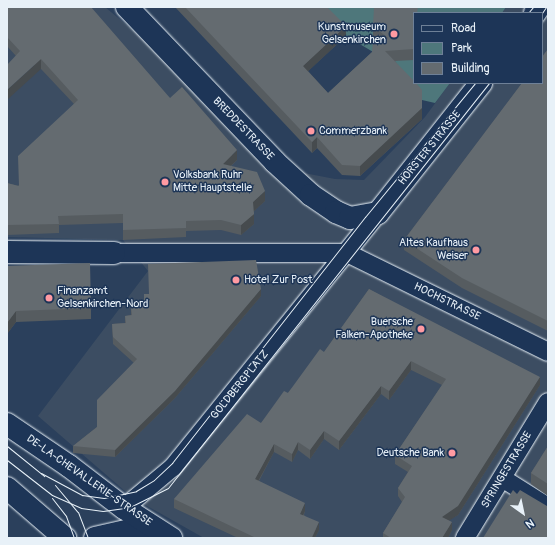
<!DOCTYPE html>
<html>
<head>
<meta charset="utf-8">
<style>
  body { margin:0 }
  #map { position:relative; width:555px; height:545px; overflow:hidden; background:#2b405c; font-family:Pangolin,sans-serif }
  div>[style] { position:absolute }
  .built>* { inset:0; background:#3c4d62 }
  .green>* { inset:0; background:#4e777b }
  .roads { filter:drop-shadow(0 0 1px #e8f1f8) drop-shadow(0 0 1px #e8f1f8) }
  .pedestrian>* { height:18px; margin:-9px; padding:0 9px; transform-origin:9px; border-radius:9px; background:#1d3557 }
  .minor>* { height:22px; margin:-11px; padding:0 11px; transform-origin:11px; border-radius:11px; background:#1d3557 }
  .tertiary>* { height:22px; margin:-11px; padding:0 11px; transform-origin:11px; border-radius:11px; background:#1d3557 }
  .secondary>* { height:22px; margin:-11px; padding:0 11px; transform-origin:11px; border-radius:11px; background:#1d3557 }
  .tram>* { height:1px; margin:-0.5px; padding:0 0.5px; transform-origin:0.5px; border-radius:0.5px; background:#e8f1f8 }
  .wall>* { inset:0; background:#565c60 }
  .shaded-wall>* { inset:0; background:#464b4e }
  .building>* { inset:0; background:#646b70 }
  .dots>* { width:11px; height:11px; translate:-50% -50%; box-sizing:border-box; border:2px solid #1d3557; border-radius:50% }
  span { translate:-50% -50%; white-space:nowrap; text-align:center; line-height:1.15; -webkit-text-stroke:3px #1d3557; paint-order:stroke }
  .poi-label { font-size:11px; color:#e8f1f8 }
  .right { translate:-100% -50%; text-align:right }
  .left { translate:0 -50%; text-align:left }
  .street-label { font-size:11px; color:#e8f1f8 }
  .frame { position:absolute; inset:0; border:8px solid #e8f1f8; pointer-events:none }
  .legend { position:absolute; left:413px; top:12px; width:130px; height:72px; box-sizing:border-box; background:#1d3557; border:1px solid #6e8097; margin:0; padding:5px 7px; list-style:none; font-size:12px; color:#e8f1f8 }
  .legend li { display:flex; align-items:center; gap:8px; height:20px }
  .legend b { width:20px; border:1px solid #6e8097 }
  .north { position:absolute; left:503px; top:493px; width:40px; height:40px; -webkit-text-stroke:3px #1d3557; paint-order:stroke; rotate:147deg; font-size:11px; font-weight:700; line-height:16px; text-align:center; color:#e8f1f8 }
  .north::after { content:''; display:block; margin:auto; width:14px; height:18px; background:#e8f1f8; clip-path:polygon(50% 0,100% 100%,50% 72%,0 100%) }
</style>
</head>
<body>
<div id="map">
  <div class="built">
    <i style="clip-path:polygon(7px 7px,105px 7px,304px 173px,335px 179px,364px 180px,425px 117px,450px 83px,542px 83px,542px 13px,502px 13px,506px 7px,548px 7px,548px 538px,204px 538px,133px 498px,38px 416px,148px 271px,123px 240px,7px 237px)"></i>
  </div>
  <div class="green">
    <i style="clip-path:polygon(316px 7px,506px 7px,502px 13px,414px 13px,414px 83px,450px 83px,435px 103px,422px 100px,380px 56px,346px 36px)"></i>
  </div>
  <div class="roads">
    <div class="pedestrian">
      <i style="left:114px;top:253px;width:233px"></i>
      <i style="left:347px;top:253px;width:224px;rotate:26.2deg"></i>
      <i style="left:502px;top:478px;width:54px;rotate:32.2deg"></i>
      <i style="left:124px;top:508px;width:64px;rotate:-39.9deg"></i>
      <i style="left:173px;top:467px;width:326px;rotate:-51.1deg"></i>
      <i style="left:465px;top:538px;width:159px;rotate:-58.6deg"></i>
    </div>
    <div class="minor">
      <i style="left:7px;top:252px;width:107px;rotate:0.5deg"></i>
    </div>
    <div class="tertiary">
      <i style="left:127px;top:7px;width:214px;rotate:46.3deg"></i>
      <i style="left:275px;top:162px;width:49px;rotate:42.5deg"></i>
      <i style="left:311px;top:195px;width:30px;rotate:34deg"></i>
      <i style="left:336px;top:212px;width:15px;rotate:23deg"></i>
      <i style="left:350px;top:218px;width:28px;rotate:-10deg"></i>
      <i style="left:378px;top:213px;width:166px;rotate:-51.6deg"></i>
      <i style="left:535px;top:13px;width:7px;rotate:-56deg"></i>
      <i style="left:95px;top:538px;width:35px;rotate:-13deg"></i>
      <i style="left:129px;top:530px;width:26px;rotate:-4deg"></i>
    </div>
    <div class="secondary">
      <i style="left:7px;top:424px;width:75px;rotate:34.1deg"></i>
      <i style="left:69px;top:466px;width:69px;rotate:37.4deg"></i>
      <i style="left:124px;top:508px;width:56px;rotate:32.6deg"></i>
      <i style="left:7px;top:488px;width:77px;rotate:40.8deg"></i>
    </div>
  </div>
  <div class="tram">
    <i style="left:528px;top:13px;width:8px;rotate:-50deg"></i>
    <i style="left:542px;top:13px;width:7px;rotate:-56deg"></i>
    <i style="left:7px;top:446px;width:48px;rotate:39deg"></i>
    <i style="left:7px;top:460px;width:57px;rotate:37.9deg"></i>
    <i style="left:52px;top:495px;width:32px;rotate:24deg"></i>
    <i style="left:81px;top:508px;width:22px;rotate:8deg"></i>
    <i style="left:103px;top:511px;width:27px;rotate:-8deg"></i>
    <i style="left:130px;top:507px;width:42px;rotate:-26.6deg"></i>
    <i style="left:168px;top:488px;width:517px;rotate:-51.6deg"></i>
    <i style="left:41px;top:473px;width:47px;rotate:28.2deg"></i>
    <i style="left:82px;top:495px;width:22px;rotate:8deg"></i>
    <i style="left:104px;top:498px;width:33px;rotate:-12deg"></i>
    <i style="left:136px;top:491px;width:21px;rotate:-31deg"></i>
    <i style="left:154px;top:480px;width:25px;rotate:-43deg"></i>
    <i style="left:172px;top:463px;width:313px;rotate:-51.9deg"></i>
    <i style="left:365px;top:217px;width:173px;rotate:-50.6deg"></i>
    <i style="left:55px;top:485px;width:35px;rotate:50deg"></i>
    <i style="left:78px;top:512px;width:28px;rotate:69deg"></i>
    <i style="left:52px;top:498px;width:23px;rotate:52deg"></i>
    <i style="left:66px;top:516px;width:23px;rotate:70deg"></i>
  </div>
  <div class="wall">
    <i style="clip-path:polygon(7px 7px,170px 98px,237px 160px,231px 166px,265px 201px,254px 211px,254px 224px,241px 235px,221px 230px,186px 231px,186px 237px,123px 240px,123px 223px,59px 225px,59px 233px,7px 235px,7px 183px,18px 186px,74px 104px,41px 69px,16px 56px,7px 46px)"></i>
    <i style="clip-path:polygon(175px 7px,327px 7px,346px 36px,308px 71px,328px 93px,382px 43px,373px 36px,373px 26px,414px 13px,414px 60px,395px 61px,422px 100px,422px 119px,360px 176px,342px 175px,317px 148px,312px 153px)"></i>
    <i style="clip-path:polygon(548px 49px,548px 331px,462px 288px,404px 250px,404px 240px)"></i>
    <i style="clip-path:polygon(7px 266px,91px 308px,91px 319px,16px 322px,7px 334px)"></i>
    <i style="clip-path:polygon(369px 289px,540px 385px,458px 515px,449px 520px,452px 530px,448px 538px,383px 538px,383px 533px,402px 502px,398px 496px,398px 488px,408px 472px,395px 464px,395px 455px,442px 385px,411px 370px,389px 400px,381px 394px,339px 450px,324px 439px,310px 459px,298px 450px,292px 462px,274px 452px,259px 481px,305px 511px,304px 515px,319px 530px,315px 538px,238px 538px,174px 508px,174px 499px,261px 423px,324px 352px)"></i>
    <i style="clip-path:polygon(144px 294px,261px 296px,175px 398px,115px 457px,73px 453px,73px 446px,97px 427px,134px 363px,113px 344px,112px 324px,125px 323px,125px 316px,131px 315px,131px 308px,138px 308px,138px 301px,144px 301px)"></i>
    <i style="clip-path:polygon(548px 446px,548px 496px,531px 484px,531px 473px)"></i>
  </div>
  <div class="shaded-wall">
    <i style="clip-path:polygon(346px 26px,346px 36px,303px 76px,303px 66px)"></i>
    <i style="clip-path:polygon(41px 59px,41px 69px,7px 100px,7px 90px)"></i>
    <i style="clip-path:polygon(422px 90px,422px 119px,360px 176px,360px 166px)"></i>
    <i style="clip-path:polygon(317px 137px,317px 148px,312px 153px,312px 142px)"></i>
    <i style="clip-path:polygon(237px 150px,237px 160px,223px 173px,223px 164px)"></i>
    <i style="clip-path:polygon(265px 191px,265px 201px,253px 212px,253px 202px)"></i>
    <i style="clip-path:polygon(254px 214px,254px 224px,241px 235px,241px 225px)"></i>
    <i style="clip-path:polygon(261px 289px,261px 296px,175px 398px,115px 457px,115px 450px)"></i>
    <i style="clip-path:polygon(16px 311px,16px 322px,7px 334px,7px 323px)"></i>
    <i style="clip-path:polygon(411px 361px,411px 370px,389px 400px,389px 391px)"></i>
    <i style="clip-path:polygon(540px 377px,540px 385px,458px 515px,442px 525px,442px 517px)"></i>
    <i style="clip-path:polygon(381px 386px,381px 394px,339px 450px,339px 441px)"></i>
    <i style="clip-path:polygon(324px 431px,324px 439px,310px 459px,310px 450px)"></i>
    <i style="clip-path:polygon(298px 442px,298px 450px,292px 462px,292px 454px)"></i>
    <i style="clip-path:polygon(274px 444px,274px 452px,255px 487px,255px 479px)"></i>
    <i style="clip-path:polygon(305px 503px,305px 511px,300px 522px,300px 514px)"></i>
    <i style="clip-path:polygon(319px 522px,319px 530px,315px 538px,312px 538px)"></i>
    <i style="clip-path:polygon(452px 522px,452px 530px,448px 538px,442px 538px)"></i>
  </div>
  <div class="building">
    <i style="clip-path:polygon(7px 7px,91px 7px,170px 98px,182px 87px,237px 150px,223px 164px,257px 172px,265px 191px,253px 202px,254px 214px,241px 225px,221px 220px,186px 221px,186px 228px,123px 230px,123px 214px,58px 216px,59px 224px,7px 225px,7px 183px,19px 186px,18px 156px,78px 100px,41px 59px,7px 90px,7px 65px,20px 51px,7px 37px)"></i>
    <i style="clip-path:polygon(185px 7px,327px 7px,346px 26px,303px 66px,328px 93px,372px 52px,373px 38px,380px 45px,388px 38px,373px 26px,374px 7px,418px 7px,417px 13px,414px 13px,414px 49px,385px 51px,414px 81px,414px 83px,416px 83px,422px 90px,422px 108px,360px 166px,342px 165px,317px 137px,312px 142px)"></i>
    <i style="clip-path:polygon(548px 49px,548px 321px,462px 278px,404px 240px,522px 83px,542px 83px,542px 57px)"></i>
    <i style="clip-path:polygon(256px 260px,261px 289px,175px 391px,115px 450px,73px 446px,97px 427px,97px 400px,137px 359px,113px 337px,112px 324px,126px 323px,125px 316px,132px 315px,131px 308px,138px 308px,138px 301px,144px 301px,144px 294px,149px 294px,148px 264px)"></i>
    <i style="clip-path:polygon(90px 263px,91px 308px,16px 311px,7px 323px,7px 266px)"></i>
    <i style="clip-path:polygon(369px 289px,540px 377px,458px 506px,442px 517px,452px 522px,442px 538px,391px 538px,383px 533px,405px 497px,398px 488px,412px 466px,395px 455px,446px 379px,411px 361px,389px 391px,381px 386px,339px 441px,324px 431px,310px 450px,298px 442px,292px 454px,274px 444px,255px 479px,305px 503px,300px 514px,319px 522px,312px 537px,314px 538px,256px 538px,174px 499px,247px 414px,261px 423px,284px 391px,288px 393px,320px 349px,324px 352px)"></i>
    <i style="clip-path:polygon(548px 446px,548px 484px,531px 473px)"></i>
    <i style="clip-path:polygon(513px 490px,517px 494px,520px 490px,547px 506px,548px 506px,548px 538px,483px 538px)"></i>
  </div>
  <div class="dots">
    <i style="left:394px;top:34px;background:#ff9aa2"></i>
    <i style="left:311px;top:131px;background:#ff9aa2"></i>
    <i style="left:165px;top:182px;background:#ff9aa2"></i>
    <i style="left:476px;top:250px;background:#ff9aa2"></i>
    <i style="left:236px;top:280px;background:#ff9aa2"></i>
    <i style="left:49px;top:298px;background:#ff9aa2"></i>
    <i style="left:421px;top:329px;background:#ff9aa2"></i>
    <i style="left:452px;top:453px;background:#ff9aa2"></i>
  </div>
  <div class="poi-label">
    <span class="right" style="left:386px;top:34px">Kunstmuseum<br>Gelsenkirchen</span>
    <span class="left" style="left:319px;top:131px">Commerzbank</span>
    <span class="left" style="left:173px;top:182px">Volksbank Ruhr<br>Mitte Hauptstelle</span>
    <span class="right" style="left:468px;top:250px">Altes Kaufhaus<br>Weiser</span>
    <span class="left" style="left:244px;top:280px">Hotel Zur Post</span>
    <span class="left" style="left:57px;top:298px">Finanzamt<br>Gelsenkirchen-Nord</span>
    <span class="right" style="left:413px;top:329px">Buersche<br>Falken-Apotheke</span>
    <span class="right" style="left:444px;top:453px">Deutsche Bank</span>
  </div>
  <div class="street-label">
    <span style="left:243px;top:129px;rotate:46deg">BREDDESTRASSE</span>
    <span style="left:430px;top:148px;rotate:-51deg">HORSTER STRASSE</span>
    <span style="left:447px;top:302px;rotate:26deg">HOCHSTRASSE</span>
    <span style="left:240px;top:385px;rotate:-51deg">GOLDBERGPLATZ</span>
    <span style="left:507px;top:470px;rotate:-59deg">SPRINGESTRASSE</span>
    <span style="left:89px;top:481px;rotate:35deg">DE-LA-CHEVALLERIE-STRASSE</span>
  </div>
  <div class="frame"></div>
  <ul class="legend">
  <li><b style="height:5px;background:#1d3557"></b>Road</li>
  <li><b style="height:11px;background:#4e777b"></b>Park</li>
  <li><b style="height:11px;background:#646b70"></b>Building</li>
  </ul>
  <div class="north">N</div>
</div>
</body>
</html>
